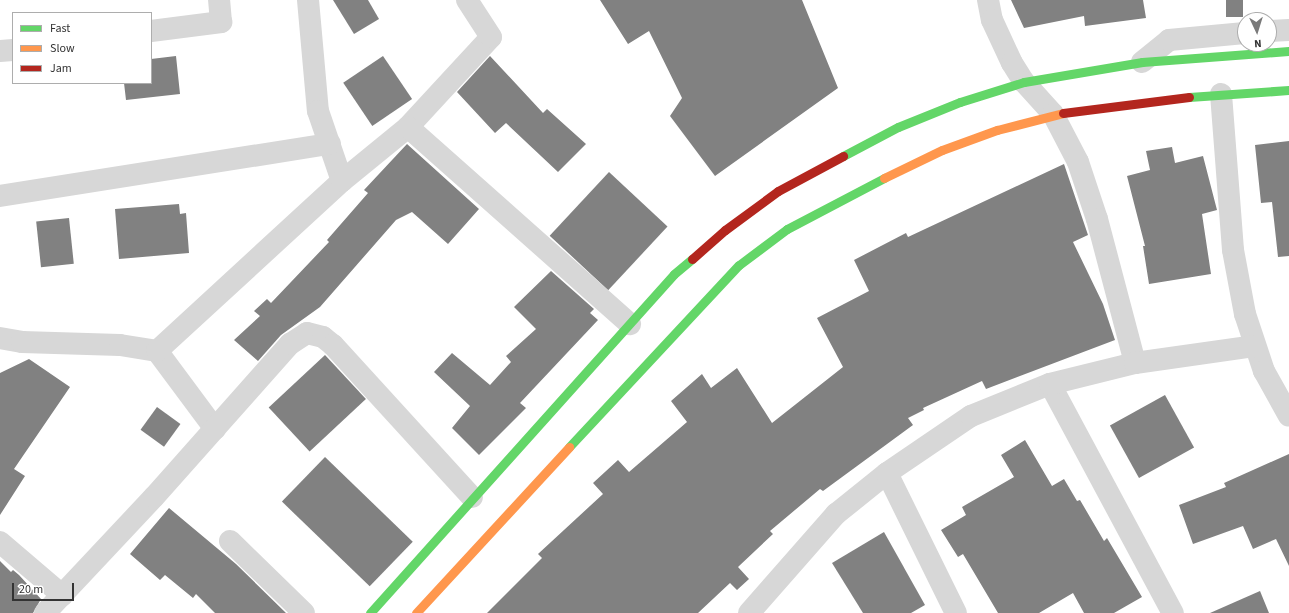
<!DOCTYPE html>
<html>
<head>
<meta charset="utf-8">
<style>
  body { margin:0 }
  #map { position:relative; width:1289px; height:613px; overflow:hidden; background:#fff; font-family:"Source Sans 3",sans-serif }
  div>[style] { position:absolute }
  .building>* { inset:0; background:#818181; transform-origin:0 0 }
  .street>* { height:22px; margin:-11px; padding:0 11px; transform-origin:11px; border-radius:11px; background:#d7d7d7 }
  .fast>* { height:9px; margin:-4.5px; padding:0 4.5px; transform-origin:4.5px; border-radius:4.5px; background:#63d668 }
  .slow>* { height:9px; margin:-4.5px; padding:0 4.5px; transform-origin:4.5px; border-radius:4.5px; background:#ff974d }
  .jam>* { height:9px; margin:-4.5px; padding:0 4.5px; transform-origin:4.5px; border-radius:4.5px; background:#b3261e }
  span { translate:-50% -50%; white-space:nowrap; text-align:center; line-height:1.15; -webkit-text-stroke:4px #fff; paint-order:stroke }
  .legend { position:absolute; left:12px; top:12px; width:140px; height:72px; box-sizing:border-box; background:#fff; border:1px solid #adadad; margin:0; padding:5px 7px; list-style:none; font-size:12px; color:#333 }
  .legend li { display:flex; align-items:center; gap:8px; height:20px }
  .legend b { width:20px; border:1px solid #adadad }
  .north { position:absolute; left:1237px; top:12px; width:40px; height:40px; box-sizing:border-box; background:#fff; border:1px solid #adadad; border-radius:50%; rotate:176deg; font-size:11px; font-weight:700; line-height:16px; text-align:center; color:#333 }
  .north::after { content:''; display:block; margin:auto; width:14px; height:18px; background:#7a7a7a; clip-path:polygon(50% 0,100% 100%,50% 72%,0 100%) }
  .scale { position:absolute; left:12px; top:583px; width:62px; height:18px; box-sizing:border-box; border:2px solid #333; border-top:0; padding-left:5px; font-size:12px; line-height:14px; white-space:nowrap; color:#333; -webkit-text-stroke:3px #fff; paint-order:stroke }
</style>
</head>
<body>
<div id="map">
  <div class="building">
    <i style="clip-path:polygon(333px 0,368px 0,379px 19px,354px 34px)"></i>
    <i style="clip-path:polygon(600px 0,802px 0,838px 88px,715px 176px,670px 116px,682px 98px,649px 31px,628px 44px)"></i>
    <i style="clip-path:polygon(1011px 0,1143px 0,1146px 18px,1085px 26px,1084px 16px,1024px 28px)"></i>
    <i style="left:1226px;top:0;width:17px;height:17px"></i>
    <i style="clip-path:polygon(176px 56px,180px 94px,126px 100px,124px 83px,151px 83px,151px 59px)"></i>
    <i style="left:383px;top:56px;width:52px;height:48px;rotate:56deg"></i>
    <i style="clip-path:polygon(490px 56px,543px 113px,547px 109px,586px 144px,558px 172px,506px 123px,495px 133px,457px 92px)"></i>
    <i style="clip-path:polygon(1289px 141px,1289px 256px,1278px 257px,1272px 202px,1261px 203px,1255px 145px)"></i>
    <i style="clip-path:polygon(407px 144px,479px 209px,448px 244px,412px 212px,396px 220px,320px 307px,281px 335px,258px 361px,234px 340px,260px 316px,254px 311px,267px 299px,271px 303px,329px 242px,327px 240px,368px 193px,364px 190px)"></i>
    <i style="clip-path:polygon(1172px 147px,1175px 163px,1203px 156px,1217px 210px,1202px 214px,1211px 274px,1149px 284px,1143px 246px,1145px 246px,1127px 176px,1150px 170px,1146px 151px)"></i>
    <i style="clip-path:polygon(1064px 164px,1088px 235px,1073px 242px,1103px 304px,1115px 340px,986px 389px,982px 381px,923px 408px,924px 410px,908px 418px,913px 425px,823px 491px,820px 489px,770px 531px,773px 534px,738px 567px,749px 579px,737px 590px,730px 583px,698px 613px,487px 613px,542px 558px,538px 554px,603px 494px,593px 483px,618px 460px,629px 472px,687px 422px,671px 401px,702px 374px,711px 388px,737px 368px,772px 423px,843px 367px,817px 318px,869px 291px,854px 260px,906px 233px,908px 237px)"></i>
    <i style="left:609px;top:172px;width:80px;height:87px;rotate:43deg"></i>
    <i style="clip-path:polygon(179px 204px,180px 214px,186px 213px,189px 253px,119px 259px,115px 209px)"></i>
    <i style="left:69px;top:218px;width:46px;height:33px;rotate:84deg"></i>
    <i style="clip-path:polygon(551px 271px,594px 309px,590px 313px,598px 320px,520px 403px,526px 408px,479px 455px,452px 428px,470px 406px,434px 372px,452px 353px,490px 385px,511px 362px,506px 356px,536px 329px,514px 307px)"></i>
    <i style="left:325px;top:355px;width:60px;height:77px;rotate:47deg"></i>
    <i style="clip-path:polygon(29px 359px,70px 387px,14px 469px,25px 476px,0 515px,0 373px)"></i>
    <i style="left:1165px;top:395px;width:60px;height:63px;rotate:61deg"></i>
    <i style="left:157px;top:407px;width:29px;height:28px;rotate:36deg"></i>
    <i style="clip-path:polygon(1025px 440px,1052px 486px,1064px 479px,1077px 501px,1080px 500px,1104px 541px,1107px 538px,1142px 597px,1114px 613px,1084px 613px,1073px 593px,1039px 613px,998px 613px,963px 554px,958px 557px,941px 530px,966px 515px,962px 507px,1014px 477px,1001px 455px)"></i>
    <i style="clip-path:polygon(1289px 454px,1289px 566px,1276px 539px,1253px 549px,1243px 526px,1193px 544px,1179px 505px,1226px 487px,1224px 483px)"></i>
    <i style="left:325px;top:457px;width:122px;height:62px;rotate:44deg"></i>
    <i style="clip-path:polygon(169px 508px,236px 564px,286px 613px,215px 613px,196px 594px,193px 598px,165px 575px,160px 580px,130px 554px)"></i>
    <i style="clip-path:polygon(884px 532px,925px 605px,911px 613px,863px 613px,832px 563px)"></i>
    <i style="clip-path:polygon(0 561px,11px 572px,13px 570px,19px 575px,41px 599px,33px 613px,0 613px)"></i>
    <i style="clip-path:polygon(1260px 591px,1269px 613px,1210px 613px)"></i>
  </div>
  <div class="street">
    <i style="left:308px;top:0;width:111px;rotate:84.9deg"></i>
    <i style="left:318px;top:111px;width:74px;rotate:71.1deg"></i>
    <i style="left:988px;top:0;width:20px;rotate:79deg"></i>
    <i style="left:992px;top:20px;width:47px;rotate:65.1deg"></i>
    <i style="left:1012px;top:63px;width:22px;rotate:58deg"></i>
    <i style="left:1024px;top:82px;width:43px;rotate:47.8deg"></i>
    <i style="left:1053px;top:114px;width:54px;rotate:62.5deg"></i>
    <i style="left:1078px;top:162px;width:60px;rotate:71.6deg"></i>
    <i style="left:1097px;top:219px;width:149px;rotate:75.2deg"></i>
    <i style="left:151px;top:31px;width:71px;rotate:-7.3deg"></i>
    <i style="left:221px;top:22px;width:22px;rotate:-95deg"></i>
    <i style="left:1269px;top:31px;width:20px;rotate:-3deg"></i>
    <i style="left:0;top:51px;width:13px;rotate:-4deg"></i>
    <i style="left:1142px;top:62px;width:35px;rotate:-39deg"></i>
    <i style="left:1169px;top:40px;width:76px;rotate:-5.3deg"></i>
    <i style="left:1221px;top:94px;width:156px;rotate:85.6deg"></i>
    <i style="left:1233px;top:250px;width:65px;rotate:79.4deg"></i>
    <i style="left:1245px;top:314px;width:60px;rotate:71.6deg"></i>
    <i style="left:1264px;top:371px;width:51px;rotate:60.9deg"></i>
    <i style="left:408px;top:127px;width:122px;rotate:-47.3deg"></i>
    <i style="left:491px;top:37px;width:44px;rotate:-123deg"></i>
    <i style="left:0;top:196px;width:334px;rotate:-9deg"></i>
    <i style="left:0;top:338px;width:22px;rotate:10deg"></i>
    <i style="left:22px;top:342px;width:98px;rotate:1.8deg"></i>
    <i style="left:120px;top:345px;width:37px;rotate:9deg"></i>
    <i style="left:1050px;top:384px;width:260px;rotate:61.8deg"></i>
    <i style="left:215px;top:429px;width:97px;rotate:-126.6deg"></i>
    <i style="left:157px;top:351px;width:251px;rotate:-42.6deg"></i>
    <i style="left:342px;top:181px;width:85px;rotate:-39.3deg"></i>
    <i style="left:408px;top:127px;width:297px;rotate:41.6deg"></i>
    <i style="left:887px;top:473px;width:156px;rotate:63.8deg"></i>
    <i style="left:230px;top:541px;width:103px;rotate:44.2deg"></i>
    <i style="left:0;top:542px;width:82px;rotate:40.5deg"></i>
    <i style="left:45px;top:613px;width:159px;rotate:-46.8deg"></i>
    <i style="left:154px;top:497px;width:205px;rotate:-48.4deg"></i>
    <i style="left:290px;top:344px;width:20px;rotate:-33deg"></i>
    <i style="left:307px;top:333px;width:16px;rotate:14deg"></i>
    <i style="left:323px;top:337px;width:13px;rotate:39deg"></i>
    <i style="left:333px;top:345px;width:206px;rotate:47.6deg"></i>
    <i style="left:749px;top:613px;width:132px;rotate:-48.7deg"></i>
    <i style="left:836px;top:514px;width:65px;rotate:-38.8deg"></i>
    <i style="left:887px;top:473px;width:102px;rotate:-34.2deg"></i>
    <i style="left:971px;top:416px;width:85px;rotate:-22.1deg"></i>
    <i style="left:1050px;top:384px;width:88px;rotate:-13.9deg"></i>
    <i style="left:1135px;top:363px;width:120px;rotate:-8.1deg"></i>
  </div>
  <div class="fast">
    <i style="left:1189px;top:97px;width:100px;rotate:-4deg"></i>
    <i style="left:843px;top:156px;width:62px;rotate:-27.8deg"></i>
    <i style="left:898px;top:127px;width:67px;rotate:-22deg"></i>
    <i style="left:960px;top:102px;width:67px;rotate:-17.4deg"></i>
    <i style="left:1024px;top:82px;width:120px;rotate:-9.6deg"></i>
    <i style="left:1142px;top:62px;width:147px;rotate:-4.3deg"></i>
    <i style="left:569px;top:447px;width:249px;rotate:-47deg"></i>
    <i style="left:739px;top:265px;width:60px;rotate:-36.9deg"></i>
    <i style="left:787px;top:229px;width:110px;rotate:-27.7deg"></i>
    <i style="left:370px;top:613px;width:455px;rotate:-48.1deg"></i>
    <i style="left:674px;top:274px;width:23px;rotate:-40deg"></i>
  </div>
  <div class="slow">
    <i style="left:884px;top:178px;width:64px;rotate:-25.8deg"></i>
    <i style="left:942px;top:150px;width:59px;rotate:-20deg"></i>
    <i style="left:997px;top:130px;width:68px;rotate:-14.4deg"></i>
    <i style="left:416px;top:613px;width:226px;rotate:-47.3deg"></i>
  </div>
  <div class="jam">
    <i style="left:1063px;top:113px;width:127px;rotate:-7.2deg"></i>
    <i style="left:692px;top:259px;width:44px;rotate:-41.3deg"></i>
    <i style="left:725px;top:230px;width:66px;rotate:-36.3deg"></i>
    <i style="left:778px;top:191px;width:74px;rotate:-28.3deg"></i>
  </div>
  <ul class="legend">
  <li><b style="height:5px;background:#63d668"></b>Fast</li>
  <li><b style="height:5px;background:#ff974d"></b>Slow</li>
  <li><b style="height:5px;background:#b3261e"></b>Jam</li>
  </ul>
  <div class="north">N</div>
  <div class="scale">20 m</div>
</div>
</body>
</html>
